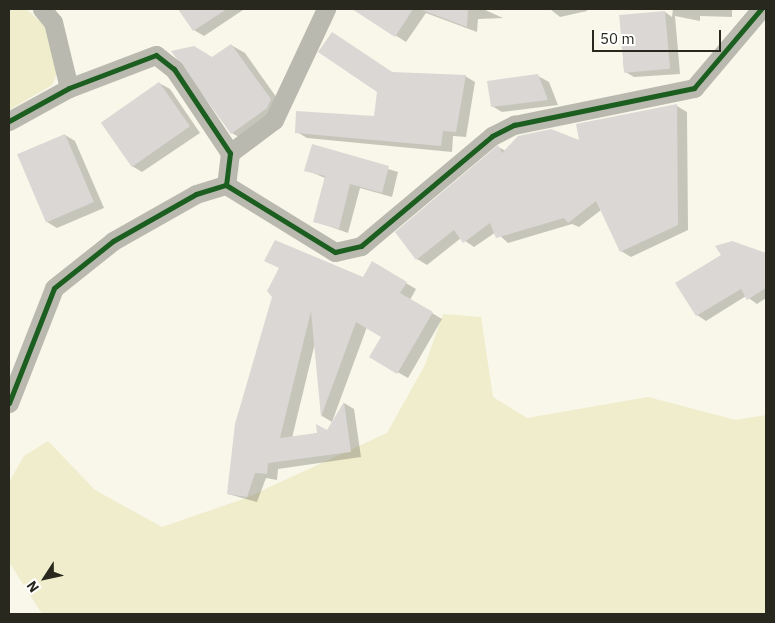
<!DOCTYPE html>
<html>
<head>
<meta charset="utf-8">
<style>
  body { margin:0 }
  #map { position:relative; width:775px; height:623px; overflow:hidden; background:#f8f7e9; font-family:"IBM Plex Sans",sans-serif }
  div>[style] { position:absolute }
  .green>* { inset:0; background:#efedcc }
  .shadow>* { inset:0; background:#0003 }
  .building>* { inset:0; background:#dad7d5; transform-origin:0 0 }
  .minor>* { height:19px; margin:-9.5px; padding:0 9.5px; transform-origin:9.5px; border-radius:9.5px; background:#bab9af }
  .cycleway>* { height:5px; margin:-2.5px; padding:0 2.5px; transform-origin:2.5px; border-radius:2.5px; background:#1b5e20 }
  span { translate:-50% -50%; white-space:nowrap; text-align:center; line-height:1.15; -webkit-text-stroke:5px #fff; paint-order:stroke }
  .frame { position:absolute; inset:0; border:10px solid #28281e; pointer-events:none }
  .north { position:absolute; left:20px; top:553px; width:50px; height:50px; -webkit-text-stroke:4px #fff; paint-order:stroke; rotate:235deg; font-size:14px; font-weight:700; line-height:20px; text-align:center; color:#28281e }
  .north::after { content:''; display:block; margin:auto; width:18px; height:22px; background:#28281e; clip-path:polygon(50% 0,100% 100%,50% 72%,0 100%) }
  .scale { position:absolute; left:592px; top:30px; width:129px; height:22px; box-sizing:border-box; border:2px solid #28281e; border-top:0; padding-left:6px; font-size:15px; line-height:18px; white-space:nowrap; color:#28281e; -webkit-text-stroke:4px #fff; paint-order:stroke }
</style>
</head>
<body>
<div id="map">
  <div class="green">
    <i style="clip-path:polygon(9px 9px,26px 9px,59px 38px,63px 61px,52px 85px,9px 110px)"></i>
    <i style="clip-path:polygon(443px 314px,481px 317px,493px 397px,527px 418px,648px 397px,736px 420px,766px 415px,766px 614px,42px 614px,9px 562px,9px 482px,24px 456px,48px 441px,95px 490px,162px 527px,246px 498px,387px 433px,425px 365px)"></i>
  </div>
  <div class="shadow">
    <i style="clip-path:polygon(179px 9px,242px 9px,243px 10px,204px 36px,194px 30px)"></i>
    <i style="clip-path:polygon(354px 9px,483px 9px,503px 18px,478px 19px,477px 32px,426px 13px,406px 42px)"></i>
    <i style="clip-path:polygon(550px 9px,586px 9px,587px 11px,560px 17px)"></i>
    <i style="clip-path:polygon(673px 9px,732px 9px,732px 17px,700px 16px,700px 21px,675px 16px,680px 74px,634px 77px,624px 71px,620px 16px,665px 12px,672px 17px)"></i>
    <i style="clip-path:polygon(333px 33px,393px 73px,465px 76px,475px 82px,466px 137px,453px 136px,452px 152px,307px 138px,297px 132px,376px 117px,378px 91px)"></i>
    <i style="clip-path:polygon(231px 45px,245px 53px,284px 108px,245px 141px,232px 133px,213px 58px)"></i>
    <i style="clip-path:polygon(538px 76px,549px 82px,558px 105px,502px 112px,492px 106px)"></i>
    <i style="clip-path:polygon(159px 83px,170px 89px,200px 133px,142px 172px,132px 166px)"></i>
    <i style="clip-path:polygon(677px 106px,687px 112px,688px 230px,631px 257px,621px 251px,601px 210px,579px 227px,572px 224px,508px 243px,496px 232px,474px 247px,461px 238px,427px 265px,417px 259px,498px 147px,506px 151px,580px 142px)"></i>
    <i style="clip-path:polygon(65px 135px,75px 141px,104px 208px,57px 228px,47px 222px)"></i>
    <i style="clip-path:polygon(313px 146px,398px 172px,392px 197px,360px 188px,348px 233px,314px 221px,325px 178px,306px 170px)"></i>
    <i style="clip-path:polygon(732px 243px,766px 254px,766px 298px,757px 304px,746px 296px,706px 321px,697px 315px,722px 255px)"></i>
    <i style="clip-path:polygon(372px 263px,416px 289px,410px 300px,442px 319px,408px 378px,371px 357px,383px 336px,367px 327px,332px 422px,322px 416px,315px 343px,292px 438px,328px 431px,344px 403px,354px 409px,361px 457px,278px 469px,277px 480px,266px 478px,257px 502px,228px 494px,274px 297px,363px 279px)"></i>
  </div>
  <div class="building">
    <i style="clip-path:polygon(178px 9px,227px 9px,193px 31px)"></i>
    <i style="clip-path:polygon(352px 9px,413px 9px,395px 37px)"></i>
    <i style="clip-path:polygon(423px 9px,468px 9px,467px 27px,422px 10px)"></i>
    <i style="left:665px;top:11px;width:58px;height:46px;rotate:85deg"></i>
    <i style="clip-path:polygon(332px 32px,392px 72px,466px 75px,456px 132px,443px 131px,441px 146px,295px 133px,296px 111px,374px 116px,377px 92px,318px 52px)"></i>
    <i style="clip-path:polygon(231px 44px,271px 99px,267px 108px,231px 134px,171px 51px,194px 46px,212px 57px)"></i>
    <i style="clip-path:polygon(538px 74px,548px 100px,491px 107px,487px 81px)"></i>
    <i style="left:159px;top:82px;width:54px;height:71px;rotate:55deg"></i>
    <i style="clip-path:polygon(677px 104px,678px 225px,620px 252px,596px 201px,568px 223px,564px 218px,496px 238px,490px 223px,463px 243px,454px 230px,416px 260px,395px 232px,498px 145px,502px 153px,518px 136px,551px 129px,579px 140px,576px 124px)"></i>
    <i style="left:65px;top:134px;width:74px;height:52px;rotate:67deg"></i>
    <i style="clip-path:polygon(312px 144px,389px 166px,382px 193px,350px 184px,339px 229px,313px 222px,325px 176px,304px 171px)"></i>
    <i style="clip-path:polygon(275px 240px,363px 277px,372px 261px,407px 282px,400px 293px,433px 312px,397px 374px,369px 357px,381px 337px,356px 322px,321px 417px,311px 311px,280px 438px,317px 433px,316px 424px,327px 430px,344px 402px,351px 452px,268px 463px,267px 474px,255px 473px,247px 497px,227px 494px,235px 424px,272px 297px,267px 291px,279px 268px,264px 261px)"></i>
    <i style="clip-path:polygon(732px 241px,766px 253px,766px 288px,747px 300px,741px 289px,696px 316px,675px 283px,721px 255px,715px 246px)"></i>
  </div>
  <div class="minor">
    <i style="left:42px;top:9px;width:17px;rotate:50deg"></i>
    <i style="left:53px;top:22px;width:68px;rotate:76.4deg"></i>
    <i style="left:9px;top:121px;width:68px;rotate:-28.8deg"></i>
    <i style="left:69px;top:88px;width:93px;rotate:-20.8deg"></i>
    <i style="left:156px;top:55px;width:23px;rotate:38deg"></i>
    <i style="left:174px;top:69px;width:101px;rotate:56.3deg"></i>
    <i style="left:230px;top:153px;width:32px;rotate:97deg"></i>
    <i style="left:230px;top:153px;width:55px;rotate:-36.9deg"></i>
    <i style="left:274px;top:120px;width:123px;rotate:-64.9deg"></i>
    <i style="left:9px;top:403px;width:123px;rotate:-68.6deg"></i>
    <i style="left:54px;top:288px;width:75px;rotate:-38.5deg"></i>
    <i style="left:113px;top:241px;width:95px;rotate:-29.5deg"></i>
    <i style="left:196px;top:194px;width:31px;rotate:-17deg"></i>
    <i style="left:226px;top:185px;width:128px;rotate:31.6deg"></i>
    <i style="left:335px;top:252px;width:27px;rotate:-13deg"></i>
    <i style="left:361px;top:246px;width:171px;rotate:-40deg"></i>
    <i style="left:492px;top:136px;width:25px;rotate:-27deg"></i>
    <i style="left:514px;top:125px;width:184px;rotate:-11.6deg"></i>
    <i style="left:694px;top:88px;width:104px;rotate:-49.7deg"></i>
  </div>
  <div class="cycleway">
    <i style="left:9px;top:121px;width:68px;rotate:-28.8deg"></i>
    <i style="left:69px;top:88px;width:93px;rotate:-20.8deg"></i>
    <i style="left:156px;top:55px;width:23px;rotate:38deg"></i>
    <i style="left:174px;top:69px;width:101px;rotate:56.3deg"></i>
    <i style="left:230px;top:153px;width:32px;rotate:97deg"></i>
    <i style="left:9px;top:403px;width:123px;rotate:-68.6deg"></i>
    <i style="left:54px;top:288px;width:75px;rotate:-38.5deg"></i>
    <i style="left:113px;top:241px;width:95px;rotate:-29.5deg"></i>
    <i style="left:196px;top:194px;width:31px;rotate:-17deg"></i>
    <i style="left:226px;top:185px;width:128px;rotate:31.6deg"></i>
    <i style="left:335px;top:252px;width:27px;rotate:-13deg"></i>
    <i style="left:361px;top:246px;width:171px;rotate:-40deg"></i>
    <i style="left:492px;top:136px;width:25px;rotate:-27deg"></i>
    <i style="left:514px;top:125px;width:184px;rotate:-11.6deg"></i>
    <i style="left:694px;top:88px;width:104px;rotate:-49.7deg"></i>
  </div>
  <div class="frame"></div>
  <div class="north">N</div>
  <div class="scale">50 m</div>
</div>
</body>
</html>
